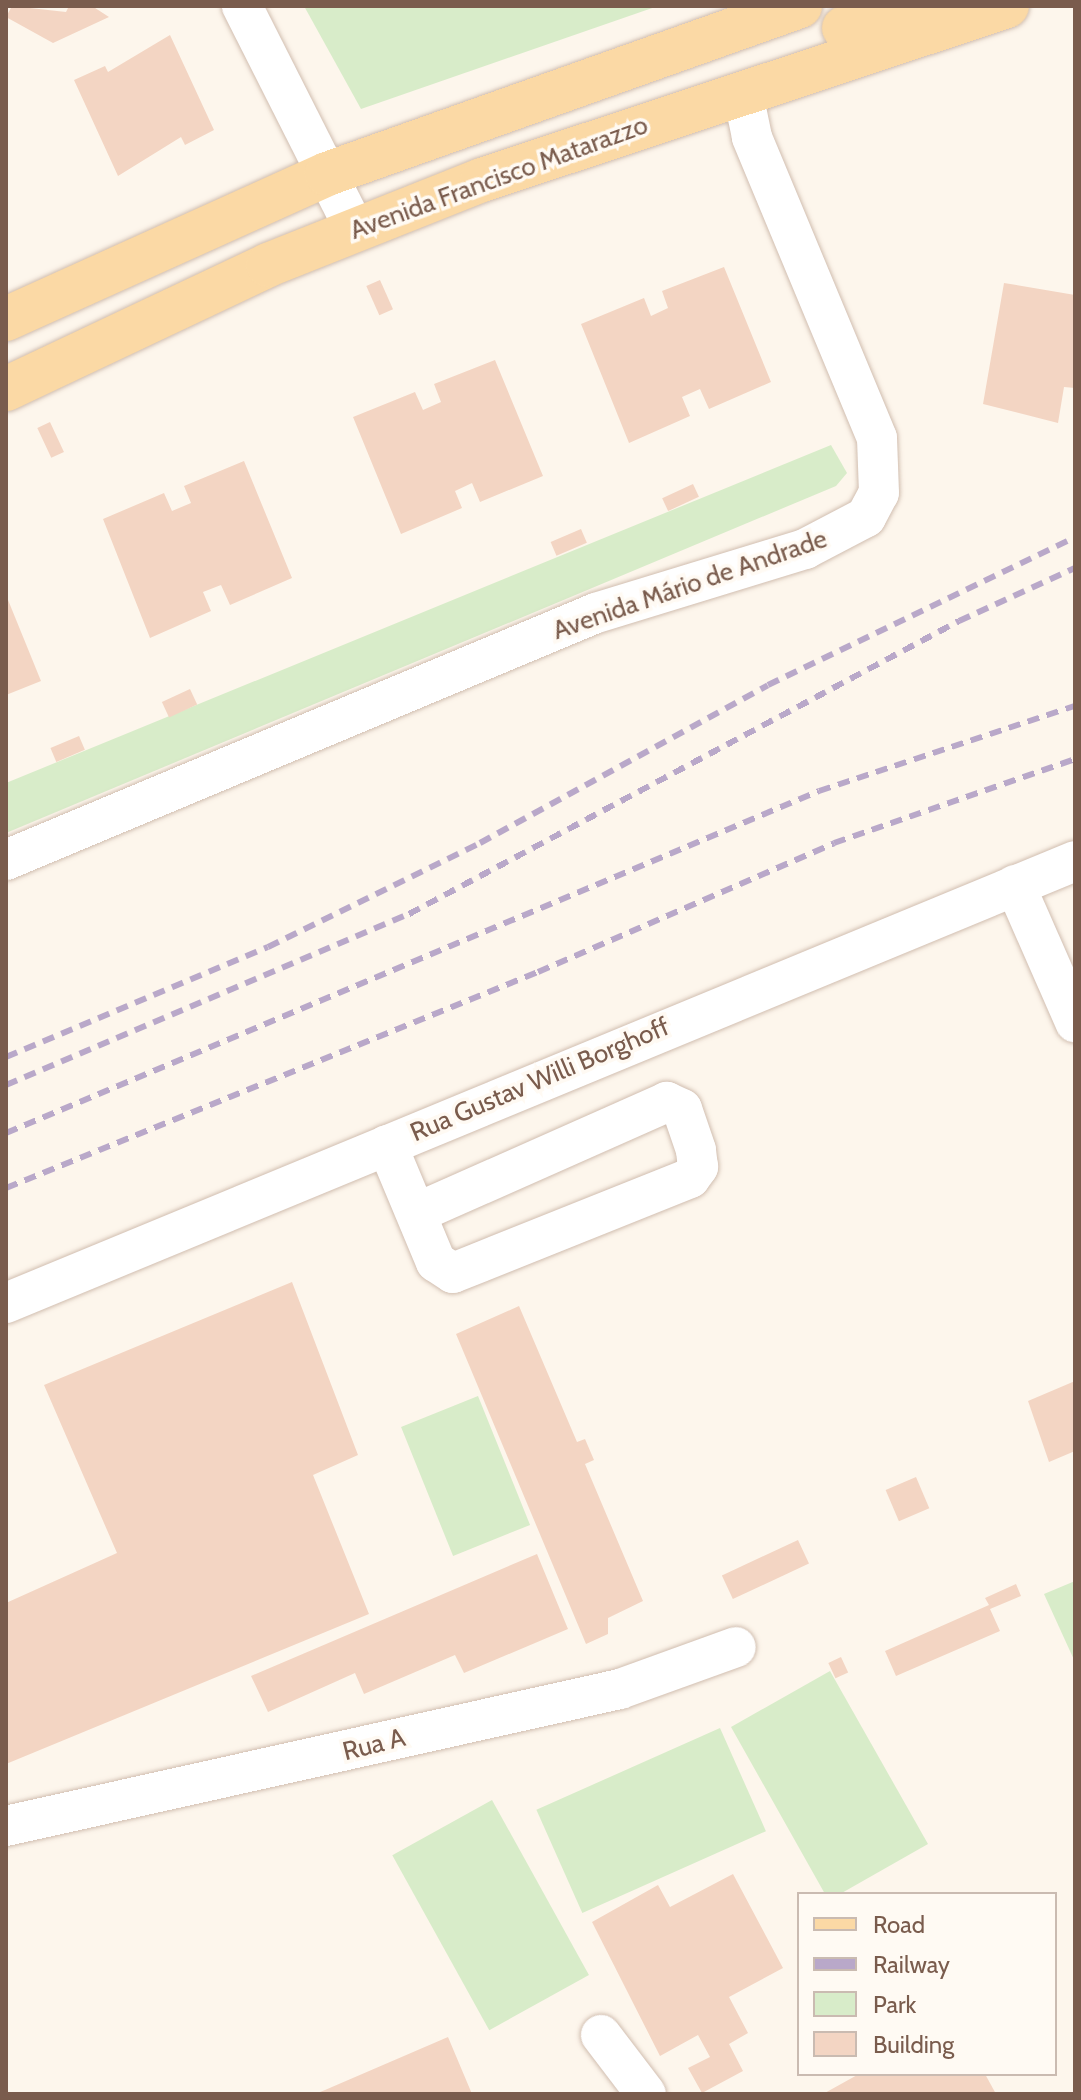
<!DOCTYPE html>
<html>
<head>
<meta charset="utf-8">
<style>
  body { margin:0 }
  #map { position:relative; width:1081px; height:2100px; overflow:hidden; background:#fdf6ec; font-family:Cabin,sans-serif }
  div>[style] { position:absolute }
  .green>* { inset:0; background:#d8ecc9; transform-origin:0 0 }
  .building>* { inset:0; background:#f3d5c3; transform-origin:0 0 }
  .roads { filter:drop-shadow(0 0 2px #d1beb0) drop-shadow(0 0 2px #d1beb0) }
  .minor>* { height:40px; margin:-20px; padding:0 20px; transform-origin:20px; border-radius:20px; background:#fff }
  .major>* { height:44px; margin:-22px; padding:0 22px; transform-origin:22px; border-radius:22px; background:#fbd9a5 }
  .rail>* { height:6px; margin-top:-3px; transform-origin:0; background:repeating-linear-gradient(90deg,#b9a8c9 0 12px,transparent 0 20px) }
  span { translate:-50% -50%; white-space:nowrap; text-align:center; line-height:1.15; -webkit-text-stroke:7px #fffaf3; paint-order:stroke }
  .street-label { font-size:26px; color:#7a5c4d }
  .frame { position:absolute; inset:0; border:8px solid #7a5c4d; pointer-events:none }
  .legend { position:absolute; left:797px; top:1892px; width:260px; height:184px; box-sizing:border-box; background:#fffaf3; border:2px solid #cabbb1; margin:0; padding:10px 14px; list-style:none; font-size:24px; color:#7a5c4d }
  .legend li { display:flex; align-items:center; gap:16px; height:40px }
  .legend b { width:40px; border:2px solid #cabbb1 }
</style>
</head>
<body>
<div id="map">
  <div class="green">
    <i style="clip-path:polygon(304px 6px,658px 6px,361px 109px)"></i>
    <i style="clip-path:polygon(831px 445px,847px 473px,836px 486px,6px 833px,6px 783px)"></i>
    <i style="left:478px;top:1396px;width:139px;height:83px;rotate:68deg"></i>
    <i style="clip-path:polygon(1075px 1581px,1075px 1662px,1044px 1594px)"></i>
    <i style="clip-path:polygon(830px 1671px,928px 1844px,840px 1894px,825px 1894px,731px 1727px)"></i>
    <i style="left:720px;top:1728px;width:113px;height:201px;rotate:66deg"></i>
    <i style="left:492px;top:1800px;width:200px;height:114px;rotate:61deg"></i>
  </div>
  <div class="building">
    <i style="clip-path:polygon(12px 6px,66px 12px,69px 6px,92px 6px,109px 17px,53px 43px,6px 17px)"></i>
    <i style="clip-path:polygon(170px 35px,214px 130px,185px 145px,181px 137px,118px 176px,74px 80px,105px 66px,108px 72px)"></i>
    <i style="clip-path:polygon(724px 267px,771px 382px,709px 409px,700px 389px,682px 397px,690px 416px,629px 443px,581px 324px,644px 298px,651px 316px,668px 308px,662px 291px)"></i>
    <i style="left:380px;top:280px;width:32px;height:15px;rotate:66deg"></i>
    <i style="clip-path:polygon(1004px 283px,1075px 295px,1075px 388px,1064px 387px,1058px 423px,983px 404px)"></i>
    <i style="clip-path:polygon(495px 360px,543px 476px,480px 502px,472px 483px,455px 491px,462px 508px,401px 534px,353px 417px,415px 392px,423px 410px,441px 402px,434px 384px)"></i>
    <i style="left:50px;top:422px;width:33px;height:14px;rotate:65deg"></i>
    <i style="clip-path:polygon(244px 461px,292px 578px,230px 605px,221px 585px,203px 592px,211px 611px,150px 638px,103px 519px,164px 493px,172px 511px,191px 503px,184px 486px)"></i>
    <i style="left:693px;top:484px;width:14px;height:34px;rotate:65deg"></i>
    <i style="left:581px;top:529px;width:15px;height:33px;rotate:67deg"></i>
    <i style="clip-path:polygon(6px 595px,41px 681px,6px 695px)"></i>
    <i style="left:190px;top:689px;width:17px;height:31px;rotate:65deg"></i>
    <i style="left:79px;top:736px;width:15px;height:31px;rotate:67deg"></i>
    <i style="clip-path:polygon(292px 1282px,358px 1455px,313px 1475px,369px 1614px,6px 1764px,6px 1603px,117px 1553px,44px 1385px)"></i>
    <i style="clip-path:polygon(519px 1306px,577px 1442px,585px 1439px,594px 1460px,585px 1464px,643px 1601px,608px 1618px,608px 1634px,586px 1644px,456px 1334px)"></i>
    <i style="clip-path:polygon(1075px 1381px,1075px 1451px,1049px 1462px,1028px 1401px)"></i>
    <i style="left:916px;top:1477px;width:34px;height:33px;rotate:67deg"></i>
    <i style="left:798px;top:1540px;width:26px;height:84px;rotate:65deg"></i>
    <i style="clip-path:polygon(537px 1554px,568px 1629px,464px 1673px,455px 1655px,364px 1694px,355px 1673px,268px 1712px,251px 1676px)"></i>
    <i style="clip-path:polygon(1016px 1584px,1021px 1596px,990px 1609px,1000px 1631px,896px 1676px,885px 1651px,989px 1605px,985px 1598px)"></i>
    <i style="left:841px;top:1657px;width:17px;height:14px;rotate:65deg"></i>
    <i style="clip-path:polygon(733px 1874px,783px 1968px,729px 1997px,748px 2033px,729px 2044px,743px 2071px,702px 2093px,688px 2068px,710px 2057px,698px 2035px,660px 2056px,592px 1922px,658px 1885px,670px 1907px)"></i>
    <i style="clip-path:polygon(448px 2037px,472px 2094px,315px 2094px,325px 2090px)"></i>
    <i style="clip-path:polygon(859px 2074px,985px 2074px,996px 2094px,823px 2094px)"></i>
  </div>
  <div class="roads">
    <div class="minor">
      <i style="left:242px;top:6px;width:251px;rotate:63.2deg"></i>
      <i style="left:6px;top:860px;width:640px;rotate:-22.72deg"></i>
      <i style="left:596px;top:613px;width:219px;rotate:-17deg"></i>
      <i style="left:805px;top:549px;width:69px;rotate:-27.7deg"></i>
      <i style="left:866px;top:517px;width:27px;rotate:-62deg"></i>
      <i style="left:879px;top:493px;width:55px;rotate:-92.1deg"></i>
      <i style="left:877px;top:438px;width:326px;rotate:-112.6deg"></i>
      <i style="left:752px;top:137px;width:44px;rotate:-101.8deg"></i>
      <i style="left:1015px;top:885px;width:150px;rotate:66.3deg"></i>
      <i style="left:387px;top:1145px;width:127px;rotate:67.3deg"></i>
      <i style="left:436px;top:1262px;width:20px;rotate:33deg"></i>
      <i style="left:453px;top:1273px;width:255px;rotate:-21.8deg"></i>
      <i style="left:690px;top:1178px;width:14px;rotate:-54deg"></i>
      <i style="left:698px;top:1167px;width:17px;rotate:-97deg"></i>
      <i style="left:696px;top:1150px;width:43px;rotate:-108.9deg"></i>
      <i style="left:682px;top:1109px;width:17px;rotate:-155deg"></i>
      <i style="left:667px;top:1102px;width:274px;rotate:156.1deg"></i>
      <i style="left:6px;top:1303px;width:1157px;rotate:-22.46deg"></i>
      <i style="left:6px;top:1826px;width:629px;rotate:-12.58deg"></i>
      <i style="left:620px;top:1689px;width:123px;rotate:-19.9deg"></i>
      <i style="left:601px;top:2035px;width:74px;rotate:52.7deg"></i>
    </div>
    <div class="major">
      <i style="left:844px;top:28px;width:70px;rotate:-18.4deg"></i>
      <i style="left:6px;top:319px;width:352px;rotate:-24.3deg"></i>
      <i style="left:327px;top:174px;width:502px;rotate:-19.55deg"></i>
      <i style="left:6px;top:389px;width:290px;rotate:-25.3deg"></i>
      <i style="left:268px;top:265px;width:230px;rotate:-21.7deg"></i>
      <i style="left:482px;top:180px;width:553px;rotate:-18.34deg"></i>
    </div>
  </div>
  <div class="rail">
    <i style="left:6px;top:1057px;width:284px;rotate:-22.8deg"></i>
    <i style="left:268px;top:947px;width:236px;rotate:-26.1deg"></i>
    <i style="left:480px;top:843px;width:328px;rotate:-28.7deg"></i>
    <i style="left:768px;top:685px;width:341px;rotate:-25.7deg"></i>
    <i style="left:6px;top:1085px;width:438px;rotate:-23deg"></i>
    <i style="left:409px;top:914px;width:623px;rotate:-28.05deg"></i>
    <i style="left:959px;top:621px;width:128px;rotate:-24.6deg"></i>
    <i style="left:6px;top:1133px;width:882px;rotate:-22.81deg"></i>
    <i style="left:819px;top:791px;width:270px;rotate:-18.4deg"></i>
    <i style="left:6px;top:1188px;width:574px;rotate:-22.1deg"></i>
    <i style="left:538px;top:972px;width:323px;rotate:-23.5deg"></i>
    <i style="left:834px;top:843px;width:255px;rotate:-19.2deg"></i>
  </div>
  <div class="street-label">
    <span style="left:499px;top:178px;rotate:-20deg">Avenida Francisco Matarazzo</span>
    <span style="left:690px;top:585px;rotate:-19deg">Avenida Mário de Andrade</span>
    <span style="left:540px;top:1080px;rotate:-23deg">Rua Gustav Willi Borghoff</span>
    <span style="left:374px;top:1745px;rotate:-14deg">Rua A</span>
  </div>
  <div class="frame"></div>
  <ul class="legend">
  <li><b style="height:10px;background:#fbd9a5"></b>Road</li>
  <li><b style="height:10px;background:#b9a8c9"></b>Railway</li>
  <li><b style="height:22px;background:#d8ecc9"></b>Park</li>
  <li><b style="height:22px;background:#f3d5c3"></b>Building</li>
  </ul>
</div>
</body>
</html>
